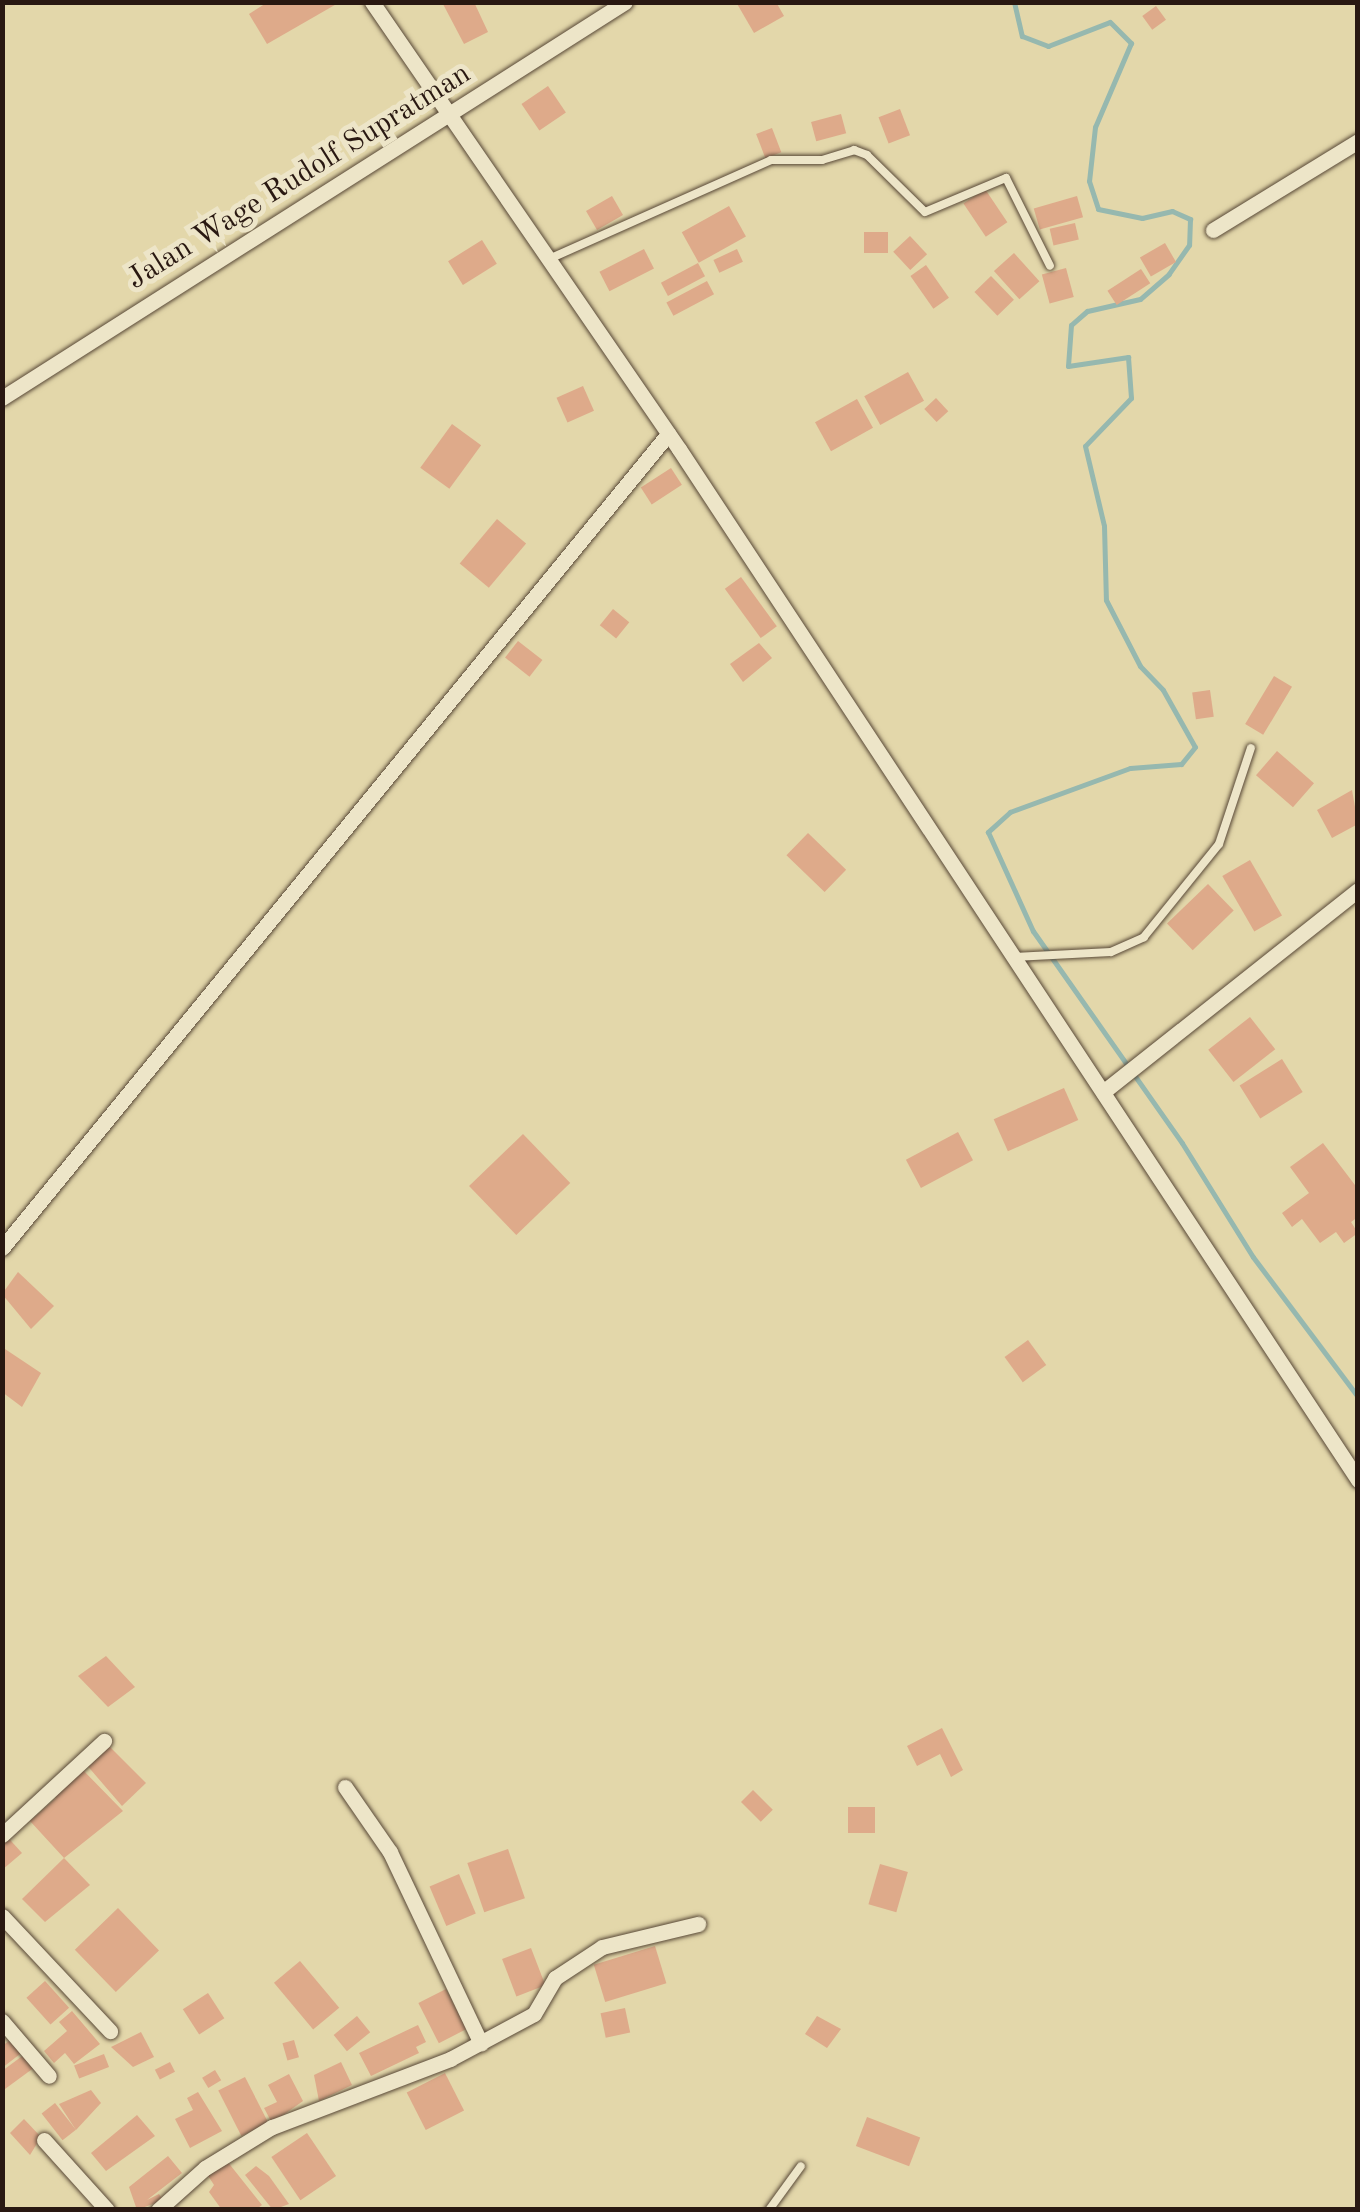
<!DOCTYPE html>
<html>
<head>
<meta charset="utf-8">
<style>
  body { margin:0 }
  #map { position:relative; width:1360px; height:2212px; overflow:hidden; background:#e3d7aa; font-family:"Old Standard TT",serif }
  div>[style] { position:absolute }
  .stream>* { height:5px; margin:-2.5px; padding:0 2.5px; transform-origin:2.5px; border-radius:2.5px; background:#96b8af }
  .building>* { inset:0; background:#deaa8a; transform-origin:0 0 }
  .roads { filter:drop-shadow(0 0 2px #584837) drop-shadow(0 0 2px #584837) }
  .lane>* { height:8px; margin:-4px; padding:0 4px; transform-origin:4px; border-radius:4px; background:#ede5c8 }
  .street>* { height:15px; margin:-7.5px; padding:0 7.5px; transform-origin:7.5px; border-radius:7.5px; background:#ede5c8 }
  span { translate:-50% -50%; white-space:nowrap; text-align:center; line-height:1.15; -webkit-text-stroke:10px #ede5c8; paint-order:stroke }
  .street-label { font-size:30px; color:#291811 }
  .frame { position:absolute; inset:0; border:5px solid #291811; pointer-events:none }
</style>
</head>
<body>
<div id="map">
  <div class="stream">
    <i style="left:1014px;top:2px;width:35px;rotate:77deg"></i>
    <i style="left:1022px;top:36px;width:28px;rotate:21deg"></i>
    <i style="left:1048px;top:46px;width:66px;rotate:-21.2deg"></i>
    <i style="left:1110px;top:22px;width:30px;rotate:45deg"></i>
    <i style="left:1131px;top:43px;width:91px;rotate:113.2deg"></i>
    <i style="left:1095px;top:127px;width:54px;rotate:96.3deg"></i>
    <i style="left:1089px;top:181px;width:29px;rotate:72deg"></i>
    <i style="left:1098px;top:209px;width:45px;rotate:11.6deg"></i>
    <i style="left:1142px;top:218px;width:31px;rotate:-13deg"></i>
    <i style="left:1172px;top:211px;width:20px;rotate:24deg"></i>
    <i style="left:1190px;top:219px;width:26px;rotate:92deg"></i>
    <i style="left:1189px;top:245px;width:35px;rotate:125deg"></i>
    <i style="left:1169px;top:274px;width:38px;rotate:139deg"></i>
    <i style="left:1140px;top:299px;width:54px;rotate:167.2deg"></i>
    <i style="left:1087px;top:311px;width:21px;rotate:139deg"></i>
    <i style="left:1071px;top:325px;width:41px;rotate:94.2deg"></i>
    <i style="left:1068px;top:366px;width:61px;rotate:-8.5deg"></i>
    <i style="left:1128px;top:357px;width:41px;rotate:85.8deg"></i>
    <i style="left:1131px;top:398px;width:66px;rotate:133.8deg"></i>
    <i style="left:1085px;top:446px;width:82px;rotate:76.6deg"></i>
    <i style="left:1104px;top:526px;width:74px;rotate:88.5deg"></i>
    <i style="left:1106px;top:600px;width:74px;rotate:62.7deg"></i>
    <i style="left:1140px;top:666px;width:33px;rotate:46deg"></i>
    <i style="left:1163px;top:690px;width:65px;rotate:60.7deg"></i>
    <i style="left:1195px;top:747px;width:22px;rotate:129deg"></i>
    <i style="left:1181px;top:764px;width:51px;rotate:175.5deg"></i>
    <i style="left:1130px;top:768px;width:128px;rotate:159.9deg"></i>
    <i style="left:1010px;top:812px;width:30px;rotate:138deg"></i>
    <i style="left:988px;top:832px;width:109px;rotate:65.6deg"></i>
    <i style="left:1033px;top:931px;width:259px;rotate:54.9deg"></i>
    <i style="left:1182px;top:1143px;width:134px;rotate:58.1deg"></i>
    <i style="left:1253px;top:1257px;width:175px;rotate:53.1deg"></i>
  </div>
  <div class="building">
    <i style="clip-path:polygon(268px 2px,340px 2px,267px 44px,249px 14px)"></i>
    <i style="clip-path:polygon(474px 2px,488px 32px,464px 44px,443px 4px)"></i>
    <i style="clip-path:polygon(736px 2px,776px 2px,784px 16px,754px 33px)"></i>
    <i style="left:1156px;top:6px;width:17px;height:17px;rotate:54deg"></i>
    <i style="left:548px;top:86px;width:32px;height:32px;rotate:56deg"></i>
    <i style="left:900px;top:109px;width:28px;height:23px;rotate:69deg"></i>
    <i style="left:841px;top:114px;width:20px;height:31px;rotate:75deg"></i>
    <i style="left:772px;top:128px;width:26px;height:17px;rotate:69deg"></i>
    <i style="left:985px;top:189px;width:40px;height:26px;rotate:56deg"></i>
    <i style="left:612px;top:196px;width:22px;height:30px;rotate:60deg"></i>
    <i style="left:1077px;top:196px;width:22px;height:45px;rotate:74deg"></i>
    <i style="left:729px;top:206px;width:35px;height:54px;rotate:61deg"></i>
    <i style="left:1075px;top:223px;width:17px;height:26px;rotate:77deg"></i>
    <i style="left:864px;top:232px;width:24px;height:21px"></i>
    <i style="left:910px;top:236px;width:25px;height:23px;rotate:47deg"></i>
    <i style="left:482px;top:240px;width:28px;height:40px;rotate:58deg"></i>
    <i style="left:1165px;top:243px;width:22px;height:29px;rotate:60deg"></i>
    <i style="left:644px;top:249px;width:22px;height:50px;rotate:63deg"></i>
    <i style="left:737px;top:249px;width:14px;height:26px;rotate:65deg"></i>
    <i style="left:1014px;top:253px;width:38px;height:27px;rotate:48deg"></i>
    <i style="left:698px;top:263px;width:15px;height:42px;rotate:62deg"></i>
    <i style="left:926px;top:265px;width:40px;height:19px;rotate:55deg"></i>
    <i style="left:1066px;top:268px;width:30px;height:25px;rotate:75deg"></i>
    <i style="left:1141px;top:269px;width:17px;height:40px;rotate:57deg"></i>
    <i style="left:991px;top:276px;width:33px;height:23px;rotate:46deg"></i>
    <i style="left:707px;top:281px;width:15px;height:46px;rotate:62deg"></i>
    <i style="left:908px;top:372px;width:33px;height:50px;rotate:61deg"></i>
    <i style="left:583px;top:386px;width:27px;height:29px;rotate:66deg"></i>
    <i style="left:936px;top:398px;width:18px;height:16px;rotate:47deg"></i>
    <i style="left:857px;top:399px;width:33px;height:48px;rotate:61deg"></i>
    <i style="left:452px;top:424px;width:36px;height:54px;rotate:36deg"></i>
    <i style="left:671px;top:468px;width:20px;height:36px;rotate:57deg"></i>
    <i style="left:497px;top:519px;width:38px;height:58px;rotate:40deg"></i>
    <i style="left:741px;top:577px;width:61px;height:20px;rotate:54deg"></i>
    <i style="left:613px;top:609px;width:21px;height:21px;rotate:39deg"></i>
    <i style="left:518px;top:641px;width:31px;height:21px;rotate:38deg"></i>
    <i style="clip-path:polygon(759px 643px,772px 658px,743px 682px,730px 664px)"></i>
    <i style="left:1274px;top:676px;width:21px;height:56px;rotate:31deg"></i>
    <i style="left:1210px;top:690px;width:27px;height:18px;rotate:82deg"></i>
    <i style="left:1277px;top:751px;width:49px;height:32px;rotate:41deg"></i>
    <i style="clip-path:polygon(1352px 790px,1358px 824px,1332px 838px,1317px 810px)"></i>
    <i style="left:808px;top:833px;width:53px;height:31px;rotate:44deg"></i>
    <i style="left:1250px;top:860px;width:64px;height:32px;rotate:60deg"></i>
    <i style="left:1208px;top:884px;width:37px;height:57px;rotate:46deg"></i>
    <i style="left:1250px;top:1017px;width:41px;height:53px;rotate:52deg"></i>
    <i style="left:1282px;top:1059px;width:39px;height:50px;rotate:58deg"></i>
    <i style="left:1064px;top:1088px;width:35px;height:77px;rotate:66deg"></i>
    <i style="left:958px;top:1132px;width:32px;height:59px;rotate:62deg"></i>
    <i style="left:523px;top:1134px;width:68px;height:75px;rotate:46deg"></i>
    <i style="clip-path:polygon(1323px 1143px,1358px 1189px,1358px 1217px,1351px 1222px,1358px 1233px,1344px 1243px,1336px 1232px,1320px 1243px,1302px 1219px,1292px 1227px,1282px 1213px,1309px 1193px,1290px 1167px)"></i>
    <i style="clip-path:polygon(18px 1272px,54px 1306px,31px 1329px,2px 1294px)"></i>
    <i style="left:1028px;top:1340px;width:31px;height:29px;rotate:54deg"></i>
    <i style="clip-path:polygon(2px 1347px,41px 1373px,22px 1407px,2px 1392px)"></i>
    <i style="clip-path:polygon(106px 1656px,135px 1687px,108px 1707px,78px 1676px)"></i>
    <i style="clip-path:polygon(942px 1728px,963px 1770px,951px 1777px,940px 1754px,917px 1766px,907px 1746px)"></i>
    <i style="clip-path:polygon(104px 1741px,146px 1783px,122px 1806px,85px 1763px)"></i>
    <i style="clip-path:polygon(80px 1767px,123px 1811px,64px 1858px,30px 1821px,56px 1798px,49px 1792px)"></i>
    <i style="left:753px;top:1790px;width:28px;height:17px;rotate:45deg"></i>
    <i style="left:848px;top:1807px;width:27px;height:26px"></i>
    <i style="clip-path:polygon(2px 1831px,22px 1853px,2px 1870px)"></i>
    <i style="left:508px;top:1849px;width:52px;height:43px;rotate:71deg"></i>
    <i style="clip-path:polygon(64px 1858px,90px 1885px,45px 1922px,22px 1899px)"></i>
    <i style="left:880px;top:1864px;width:29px;height:42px;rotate:16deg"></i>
    <i style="left:459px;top:1874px;width:43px;height:32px;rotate:67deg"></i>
    <i style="left:118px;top:1908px;width:59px;height:60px;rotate:46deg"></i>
    <i style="left:655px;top:1946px;width:39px;height:64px;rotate:73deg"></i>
    <i style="left:531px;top:1948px;width:40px;height:31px;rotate:69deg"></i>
    <i style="left:300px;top:1961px;width:61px;height:34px;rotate:50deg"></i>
    <i style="left:45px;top:1981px;width:36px;height:25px;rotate:48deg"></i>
    <i style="left:446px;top:1989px;width:45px;height:31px;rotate:63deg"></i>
    <i style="left:208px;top:1993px;width:30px;height:30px;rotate:57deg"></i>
    <i style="left:625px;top:2008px;width:25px;height:25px;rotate:78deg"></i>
    <i style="clip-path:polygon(72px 2011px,100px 2044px,74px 2064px,65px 2053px,54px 2063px,44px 2051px,67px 2031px,59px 2022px)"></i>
    <i style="left:357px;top:2016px;width:21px;height:30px;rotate:51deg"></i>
    <i style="clip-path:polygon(817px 2016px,841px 2029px,827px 2048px,805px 2034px)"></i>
    <i style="clip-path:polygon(418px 2025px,426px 2042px,416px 2047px,419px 2053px,371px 2076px,359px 2053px)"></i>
    <i style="clip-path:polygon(141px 2032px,154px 2057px,133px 2067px,111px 2047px)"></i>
    <i style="clip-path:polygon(13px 2038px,24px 2051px,2px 2068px,2px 2046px)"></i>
    <i style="left:294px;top:2040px;width:18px;height:12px;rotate:74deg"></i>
    <i style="clip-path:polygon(25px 2054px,35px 2067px,5px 2089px,2px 2071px)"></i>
    <i style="left:104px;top:2054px;width:14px;height:32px;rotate:69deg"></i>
    <i style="left:170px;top:2062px;width:11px;height:17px;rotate:63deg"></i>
    <i style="clip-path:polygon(341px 2062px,352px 2085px,319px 2101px,314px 2075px)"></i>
    <i style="left:215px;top:2070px;width:12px;height:15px;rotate:59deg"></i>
    <i style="left:445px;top:2073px;width:42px;height:43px;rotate:63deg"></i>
    <i style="clip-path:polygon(289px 2074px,303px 2101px,272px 2123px,264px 2108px,277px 2102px,268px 2085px)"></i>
    <i style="left:245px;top:2077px;width:51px;height:30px;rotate:63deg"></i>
    <i style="clip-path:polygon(91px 2090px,101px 2103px,76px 2130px,59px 2104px)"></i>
    <i style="clip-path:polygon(198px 2092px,222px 2131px,190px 2148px,175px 2119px,193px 2110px,187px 2098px)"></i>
    <i style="left:55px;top:2103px;width:34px;height:17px;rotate:52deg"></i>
    <i style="clip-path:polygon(137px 2115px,155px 2136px,106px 2171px,91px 2153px)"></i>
    <i style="left:867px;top:2117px;width:57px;height:31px;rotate:21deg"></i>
    <i style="clip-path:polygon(24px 2119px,41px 2137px,30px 2155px,10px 2133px)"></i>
    <i style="left:307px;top:2133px;width:52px;height:43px;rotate:56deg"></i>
    <i style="clip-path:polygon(168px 2156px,182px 2173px,147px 2200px,159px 2194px,163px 2200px,137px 2210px,129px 2187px)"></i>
    <i style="clip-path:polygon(227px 2161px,262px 2205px,255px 2210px,222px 2210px,209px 2192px,214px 2185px,207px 2174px)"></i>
    <i style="clip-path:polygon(256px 2166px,269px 2176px,289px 2204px,273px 2210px,245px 2175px)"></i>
  </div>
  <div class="roads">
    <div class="lane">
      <i style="left:549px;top:259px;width:243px;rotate:-24deg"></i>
      <i style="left:771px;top:160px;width:51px"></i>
      <i style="left:822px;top:160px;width:34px;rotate:-17deg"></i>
      <i style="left:854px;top:150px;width:14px;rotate:21deg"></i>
      <i style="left:867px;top:155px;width:81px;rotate:44.5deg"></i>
      <i style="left:925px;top:212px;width:88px;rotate:-22.8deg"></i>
      <i style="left:1006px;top:178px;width:98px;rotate:63.4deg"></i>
      <i style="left:1014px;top:957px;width:97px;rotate:-3deg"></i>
      <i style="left:1111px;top:952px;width:36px;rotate:-24deg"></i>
      <i style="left:1144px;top:937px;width:119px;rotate:-51.1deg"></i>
      <i style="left:1219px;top:844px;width:101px;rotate:-71.6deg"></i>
      <i style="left:769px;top:2210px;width:54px;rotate:-54deg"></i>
    </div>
    <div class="street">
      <i style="left:372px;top:2px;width:542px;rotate:55.52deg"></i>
      <i style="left:679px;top:449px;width:1235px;rotate:56.63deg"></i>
      <i style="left:1213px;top:230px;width:170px;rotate:-31.5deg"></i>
      <i style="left:2px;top:398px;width:738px;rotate:-32.44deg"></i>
      <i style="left:1103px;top:1092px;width:325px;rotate:-38.4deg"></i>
      <i style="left:2px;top:1248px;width:1052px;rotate:-50.71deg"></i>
      <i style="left:345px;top:1787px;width:79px;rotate:55.3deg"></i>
      <i style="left:390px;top:1852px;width:212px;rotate:64.6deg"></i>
      <i style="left:2px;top:1835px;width:139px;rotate:-42.7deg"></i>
      <i style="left:2px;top:1916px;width:158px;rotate:46.8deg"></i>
      <i style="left:2px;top:2021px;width:72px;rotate:49.5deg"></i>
      <i style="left:44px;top:2140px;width:94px;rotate:48deg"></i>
      <i style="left:158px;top:2210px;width:63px;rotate:-41.8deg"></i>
      <i style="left:205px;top:2168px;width:79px;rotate:-31.5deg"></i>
      <i style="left:272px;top:2127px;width:191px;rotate:-20.9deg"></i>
      <i style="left:450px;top:2059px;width:95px;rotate:-28.2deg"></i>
      <i style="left:534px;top:2014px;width:42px;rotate:-59.7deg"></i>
      <i style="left:555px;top:1978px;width:56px;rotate:-33.4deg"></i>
      <i style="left:602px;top:1947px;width:99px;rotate:-13.5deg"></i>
    </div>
  </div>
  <div class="street-label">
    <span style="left:299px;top:177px;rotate:-32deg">Jalan Wage Rudolf Supratman</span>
  </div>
  <div class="frame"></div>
</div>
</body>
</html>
